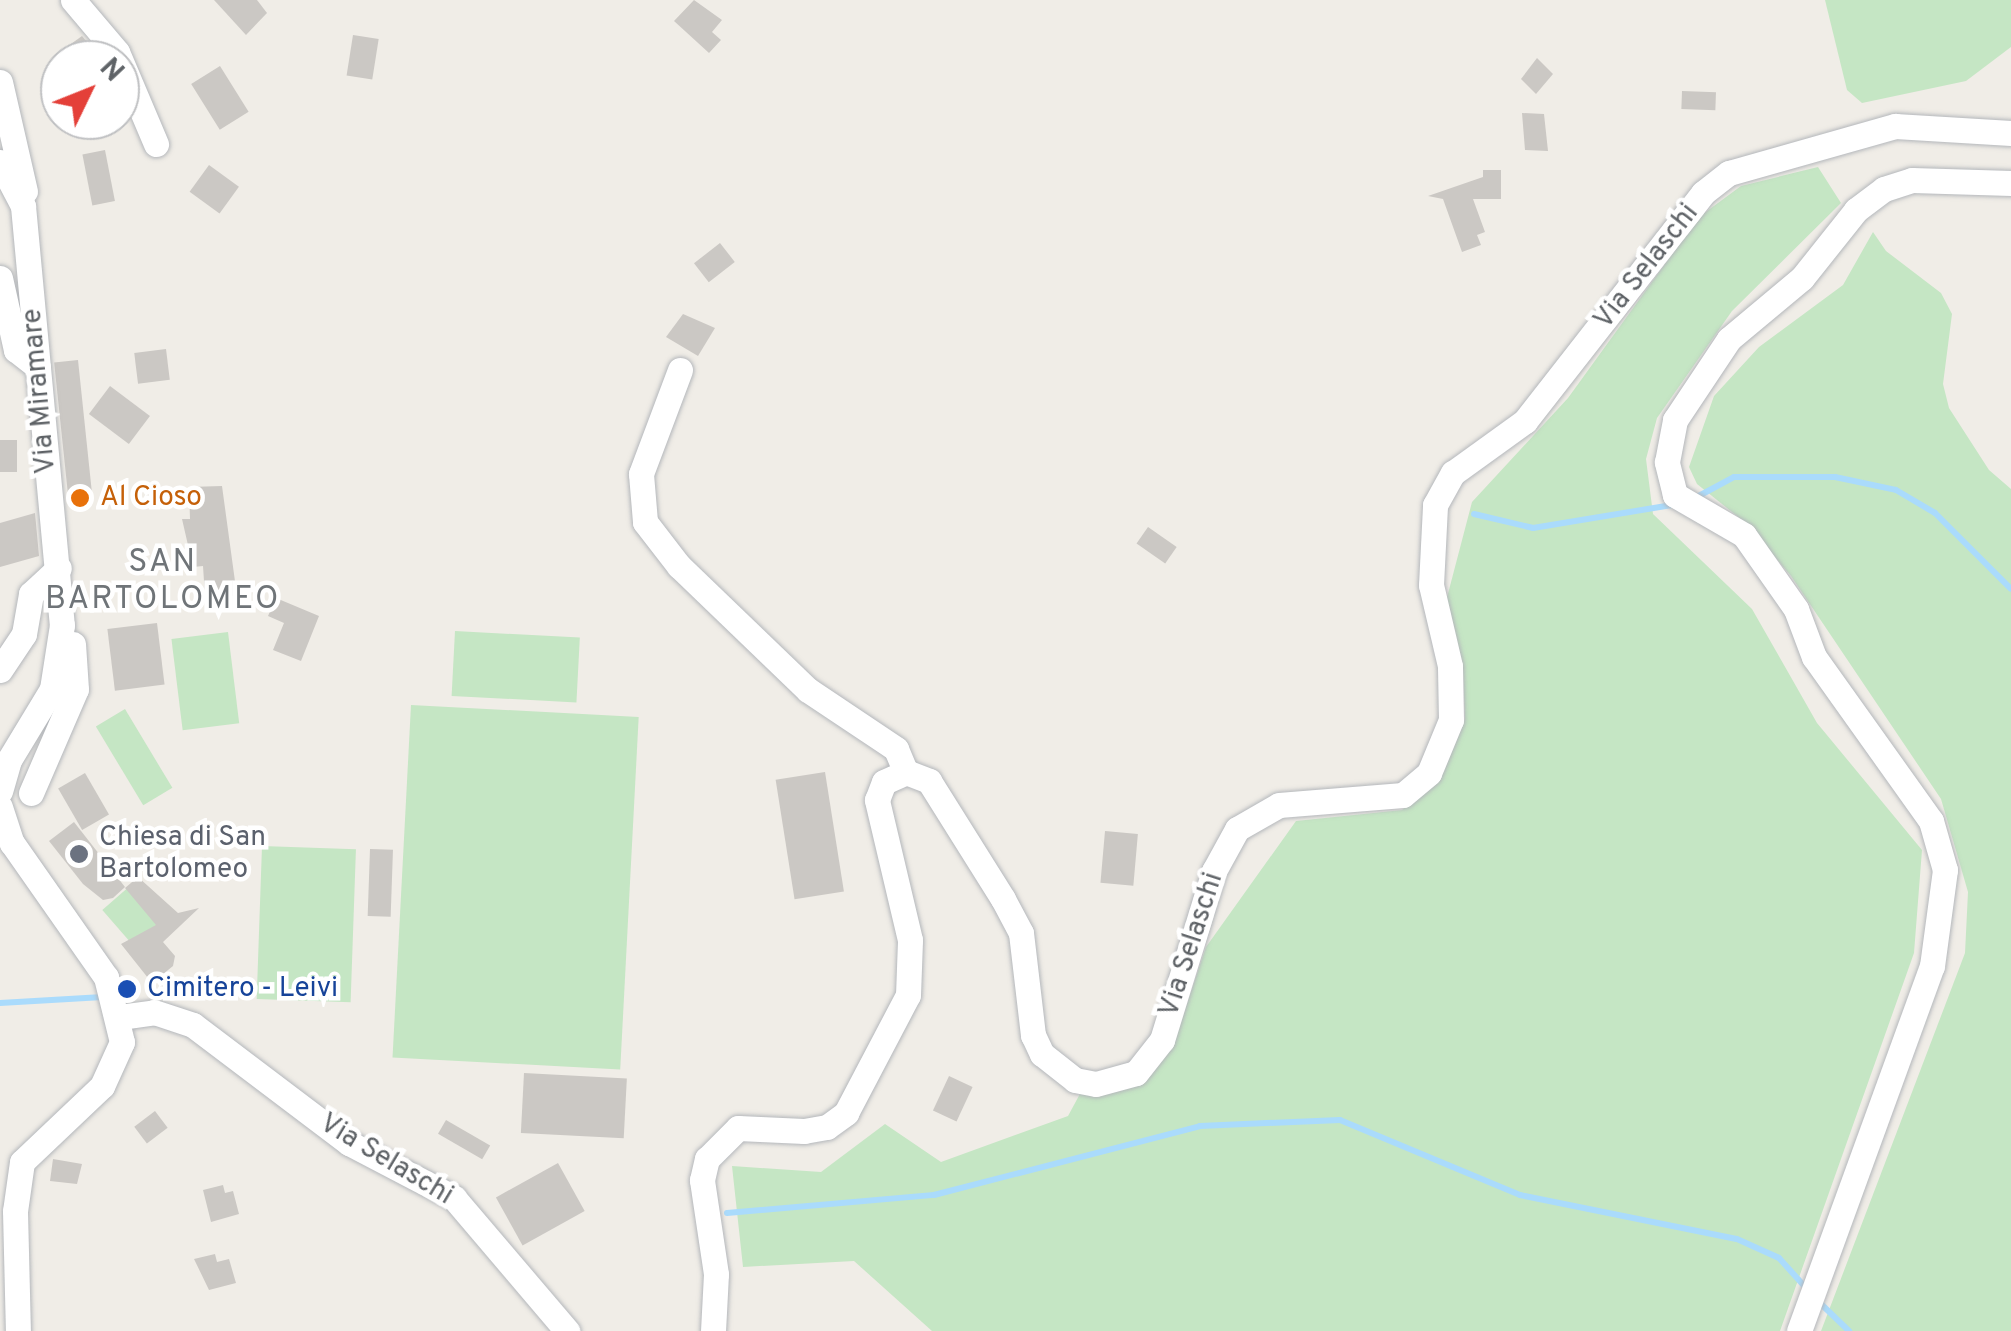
<!DOCTYPE html>
<html>
<head>
<meta charset="utf-8">
<style>
  body { margin:0 }
  #map { position:relative; width:2011px; height:1331px; overflow:hidden; background:#f0ede7; font-family:Overpass,sans-serif }
  div>[style] { position:absolute }
  .green>* { inset:0; background:#c5e6c4; transform-origin:0 0 }
  .stream>* { height:6px; margin:-3px; padding:0 3px; transform-origin:3px; border-radius:3px; background:#aadbfc }
  .building>* { inset:0; background:#cbc8c4; transform-origin:0 0 }
  .roads { filter:drop-shadow(0 0 2px #b4b7bb) drop-shadow(0 0 2px #b4b7bb) }
  .minor>* { height:25px; margin:-12.5px; padding:0 12.5px; transform-origin:12.5px; border-radius:12.5px; background:#fff }
  .dots>* { width:28px; height:28px; translate:-50% -50%; box-sizing:border-box; border:5px solid #fff; border-radius:50% }
  span { translate:-50% -50%; white-space:nowrap; text-align:center; line-height:1.15; -webkit-text-stroke:9px #fff; paint-order:stroke }
  .street-label { font-size:28px; color:#5e6266 }
  .food-label { font-size:28px; color:#c56008 }
  .left { translate:0 -50%; text-align:left }
  .worship-label { font-size:28px; color:#5b616d }
  .transit-label { font-size:28px; color:#164399 }
  .quarter-label { font-size:32px; color:#6f7478; letter-spacing:2.5px }
  .north { position:absolute; left:40px; top:40px; width:100px; height:100px; box-sizing:border-box; background:#fff; border:2px solid #bfc0c2; border-radius:50%; rotate:47deg; font-size:28px; font-weight:700; line-height:40px; text-align:center; color:#5e6266 }
  .north::after { content:''; display:block; margin:auto; width:35px; height:45px; background:#e44039; clip-path:polygon(50% 0,100% 100%,50% 72%,0 100%) }
</style>
</head>
<body>
<div id="map">
  <div class="green">
    <i style="clip-path:polygon(1825px 0,2011px 0,2011px 47px,1966px 81px,1862px 103px,1847px 90px)"></i>
    <i style="clip-path:polygon(1818px 167px,1841px 203px,1732px 311px,1657px 418px,1646px 459px,1653px 514px,1752px 609px,1817px 723px,1922px 850px,1914px 953px,1780px 1331px,932px 1331px,854px 1261px,743px 1267px,732px 1166px,821px 1172px,885px 1124px,941px 1162px,1068px 1116px,1081px 1092px,1146px 1075px,1173px 1046px,1206px 947px,1296px 821px,1402px 810px,1444px 771px,1465px 719px,1463px 669px,1444px 609px,1472px 502px,1568px 398px,1699px 217px,1741px 186px)"></i>
    <i style="clip-path:polygon(1873px 232px,1886px 251px,1941px 293px,1952px 314px,1943px 384px,1949px 408px,1989px 470px,2011px 489px,2011px 1331px,1821px 1331px,1965px 953px,1968px 892px,1941px 799px,1791px 576px,1747px 524px,1697px 484px,1689px 467px,1714px 396px,1759px 347px,1843px 285px)"></i>
    <i style="left:455px;top:631px;width:125px;height:65px;rotate:3deg"></i>
    <i style="left:228px;top:632px;width:92px;height:57px;rotate:83deg"></i>
    <i style="left:411px;top:705px;width:228px;height:353px;rotate:3deg"></i>
    <i style="left:125px;top:709px;width:92px;height:34px;rotate:59deg"></i>
    <i style="left:262px;top:846px;width:94px;height:153px;rotate:2deg"></i>
    <i style="left:131px;top:885px;width:61px;height:38px;rotate:49deg"></i>
  </div>
  <div class="stream">
    <i style="left:1695px;top:498px;width:44px;rotate:-28.3deg"></i>
    <i style="left:1734px;top:477px;width:101px"></i>
    <i style="left:1835px;top:477px;width:62px;rotate:12deg"></i>
    <i style="left:1896px;top:490px;width:45px;rotate:30.5deg"></i>
    <i style="left:1935px;top:513px;width:107px;rotate:45deg"></i>
    <i style="left:1474px;top:514px;width:61px;rotate:13.3deg"></i>
    <i style="left:1533px;top:528px;width:147px;rotate:-9.4deg"></i>
    <i style="left:0;top:1003px;width:103px;rotate:-3.3deg"></i>
    <i style="left:727px;top:1213px;width:208px;rotate:-5deg"></i>
    <i style="left:934px;top:1195px;width:275px;rotate:-14.5deg"></i>
    <i style="left:1200px;top:1126px;width:140px;rotate:-2.5deg"></i>
    <i style="left:1340px;top:1120px;width:195px;rotate:22.6deg"></i>
    <i style="left:1520px;top:1195px;width:221px;rotate:11.5deg"></i>
    <i style="left:1737px;top:1239px;width:46px;rotate:24.3deg"></i>
    <i style="left:1779px;top:1258px;width:42px;rotate:47.9deg"></i>
    <i style="left:1819px;top:1302px;width:42px;rotate:44deg"></i>
  </div>
  <div class="building">
    <i style="clip-path:polygon(214px 0,257px 0,267px 13px,246px 35px)"></i>
    <i style="clip-path:polygon(694px 0,722px 20px,712px 32px,721px 40px,709px 53px,674px 21px)"></i>
    <i style="left:353px;top:35px;width:26px;height:41px;rotate:9deg"></i>
    <i style="clip-path:polygon(82px 36px,102px 60px,72px 60px,64px 49px)"></i>
    <i style="clip-path:polygon(1537px 58px,1553px 74px,1536px 94px,1521px 79px)"></i>
    <i style="left:220px;top:66px;width:54px;height:34px;rotate:58deg"></i>
    <i style="left:1682px;top:91px;width:34px;height:18px;rotate:2deg"></i>
    <i style="clip-path:polygon(1522px 113px,1544px 114px,1548px 151px,1525px 150px)"></i>
    <i style="left:105px;top:150px;width:52px;height:23px;rotate:79deg"></i>
    <i style="left:209px;top:165px;width:37px;height:33px;rotate:36deg"></i>
    <i style="clip-path:polygon(1483px 170px,1501px 170px,1501px 199px,1473px 199px,1485px 232px,1477px 235px,1481px 245px,1462px 252px,1443px 199px,1428px 196px,1483px 177px)"></i>
    <i style="left:720px;top:243px;width:24px;height:33px;rotate:52deg"></i>
    <i style="clip-path:polygon(683px 314px,715px 328px,698px 356px,666px 337px)"></i>
    <i style="left:166px;top:349px;width:31px;height:32px;rotate:83deg"></i>
    <i style="left:78px;top:360px;width:141px;height:24px;rotate:84deg"></i>
    <i style="left:110px;top:386px;width:50px;height:35px;rotate:37deg"></i>
    <i style="left:17px;top:440px;width:32px;height:17px;rotate:90deg"></i>
    <i style="clip-path:polygon(222px 486px,237px 596px,205px 597px,203px 566px,193px 567px,182px 519px,190px 519px,189px 487px)"></i>
    <i style="clip-path:polygon(35px 513px,39px 556px,0 567px,0 523px)"></i>
    <i style="left:1148px;top:527px;width:35px;height:20px;rotate:35deg"></i>
    <i style="clip-path:polygon(276px 598px,319px 616px,301px 661px,273px 650px,284px 623px,268px 616px)"></i>
    <i style="left:157px;top:623px;width:62px;height:50px;rotate:83deg"></i>
    <i style="left:825px;top:772px;width:121px;height:50px;rotate:81deg"></i>
    <i style="left:85px;top:773px;width:48px;height:31px;rotate:60deg"></i>
    <i style="clip-path:polygon(74px 822px,125px 887px,113px 898px,103px 900px,83px 884px,49px 841px)"></i>
    <i style="left:1105px;top:831px;width:33px;height:52px;rotate:5deg"></i>
    <i style="left:370px;top:849px;width:23px;height:67px;rotate:2deg"></i>
    <i style="clip-path:polygon(138px 877px,178px 913px,199px 908px,163px 942px,175px 956px,173px 966px,152px 983px,121px 944px,156px 925px,125px 888px)"></i>
    <i style="left:524px;top:1073px;width:103px;height:60px;rotate:3deg"></i>
    <i style="left:949px;top:1076px;width:26px;height:38px;rotate:25deg"></i>
    <i style="left:155px;top:1111px;width:21px;height:26px;rotate:53deg"></i>
    <i style="left:446px;top:1120px;width:51px;height:16px;rotate:30deg"></i>
    <i style="clip-path:polygon(53px 1159px,82px 1164px,77px 1184px,50px 1181px)"></i>
    <i style="left:558px;top:1163px;width:55px;height:71px;rotate:61deg"></i>
    <i style="clip-path:polygon(223px 1185px,225px 1193px,233px 1191px,239px 1214px,211px 1222px,203px 1190px)"></i>
    <i style="clip-path:polygon(215px 1254px,217px 1262px,229px 1259px,236px 1283px,209px 1290px,194px 1259px)"></i>
  </div>
  <div class="roads">
    <div class="minor">
      <i style="left:73px;top:0;width:68px;rotate:49.8deg"></i>
      <i style="left:117px;top:52px;width:100px;rotate:67deg"></i>
      <i style="left:0;top:82px;width:112px;rotate:77.1deg"></i>
      <i style="left:0;top:162px;width:50px;rotate:62.4deg"></i>
      <i style="left:23px;top:206px;width:421px;rotate:84.7deg"></i>
      <i style="left:62px;top:625px;width:65px;rotate:98.9deg"></i>
      <i style="left:52px;top:689px;width:83px;rotate:121.2deg"></i>
      <i style="left:9px;top:760px;width:32px;rotate:106deg"></i>
      <i style="left:0;top:278px;width:74px;rotate:77.5deg"></i>
      <i style="left:16px;top:350px;width:28px;rotate:38deg"></i>
      <i style="left:680px;top:370px;width:111px;rotate:110.6deg"></i>
      <i style="left:641px;top:474px;width:48px;rotate:85.2deg"></i>
      <i style="left:645px;top:522px;width:56px;rotate:52.3deg"></i>
      <i style="left:679px;top:566px;width:179px;rotate:43.9deg"></i>
      <i style="left:808px;top:690px;width:106px;rotate:33.8deg"></i>
      <i style="left:896px;top:749px;width:25px;rotate:67deg"></i>
      <i style="left:0;top:670px;width:43px;rotate:-56.3deg"></i>
      <i style="left:24px;top:634px;width:41px;rotate:-80.1deg"></i>
      <i style="left:31px;top:594px;width:38px;rotate:-43deg"></i>
      <i style="left:31px;top:793px;width:113px;rotate:-66.6deg"></i>
      <i style="left:76px;top:689px;width:45px;rotate:-93.8deg"></i>
      <i style="left:0;top:807px;width:38px;rotate:72deg"></i>
      <i style="left:12px;top:843px;width:164px;rotate:55deg"></i>
      <i style="left:106px;top:977px;width:67px;rotate:76.2deg"></i>
      <i style="left:122px;top:1042px;width:48px;rotate:114.4deg"></i>
      <i style="left:102px;top:1086px;width:110px;rotate:136.5deg"></i>
      <i style="left:22px;top:1162px;width:49px;rotate:98.1deg"></i>
      <i style="left:15px;top:1211px;width:120px;rotate:88.6deg"></i>
      <i style="left:120px;top:1017px;width:34px;rotate:-8deg"></i>
      <i style="left:154px;top:1012px;width:41px;rotate:18.4deg"></i>
      <i style="left:193px;top:1025px;width:196px;rotate:37.1deg"></i>
      <i style="left:349px;top:1143px;width:119px;rotate:27.6deg"></i>
      <i style="left:454px;top:1198px;width:175px;rotate:49.6deg"></i>
      <i style="left:713px;top:1331px;width:57px;rotate:-87deg"></i>
      <i style="left:716px;top:1274px;width:95px;rotate:-98.5deg"></i>
      <i style="left:702px;top:1180px;width:22px;rotate:-77deg"></i>
      <i style="left:707px;top:1159px;width:44px;rotate:-45deg"></i>
      <i style="left:738px;top:1128px;width:66px;rotate:2.6deg"></i>
      <i style="left:804px;top:1131px;width:23px;rotate:-10deg"></i>
      <i style="left:827px;top:1127px;width:24px;rotate:-36deg"></i>
      <i style="left:846px;top:1113px;width:133px;rotate:-62.3deg"></i>
      <i style="left:908px;top:995px;width:55px;rotate:-87.9deg"></i>
      <i style="left:910px;top:940px;width:144px;rotate:-103.3deg"></i>
      <i style="left:877px;top:800px;width:19px;rotate:-69deg"></i>
      <i style="left:884px;top:782px;width:24px;rotate:-24deg"></i>
      <i style="left:906px;top:772px;width:25px;rotate:21deg"></i>
      <i style="left:929px;top:781px;width:139px;rotate:57.9deg"></i>
      <i style="left:1003px;top:899px;width:38px;rotate:62deg"></i>
      <i style="left:1021px;top:933px;width:103px;rotate:83.3deg"></i>
      <i style="left:1033px;top:1035px;width:21px;rotate:65deg"></i>
      <i style="left:1042px;top:1054px;width:42px;rotate:38.2deg"></i>
      <i style="left:1075px;top:1080px;width:21px;rotate:11deg"></i>
      <i style="left:1096px;top:1084px;width:41px;rotate:-15.4deg"></i>
      <i style="left:1136px;top:1073px;width:42px;rotate:-51.8deg"></i>
      <i style="left:1162px;top:1040px;width:177px;rotate:-72.9deg"></i>
      <i style="left:1214px;top:871px;width:48px;rotate:-61.3deg"></i>
      <i style="left:1237px;top:829px;width:48px;rotate:-29.7deg"></i>
      <i style="left:1279px;top:805px;width:124px;rotate:-4.6deg"></i>
      <i style="left:1403px;top:795px;width:34px;rotate:-40deg"></i>
      <i style="left:1429px;top:773px;width:57px;rotate:-67.5deg"></i>
      <i style="left:1451px;top:720px;width:54px;rotate:-91.1deg"></i>
      <i style="left:1450px;top:666px;width:83px;rotate:-103.2deg"></i>
      <i style="left:1431px;top:585px;width:80px;rotate:-87.1deg"></i>
      <i style="left:1435px;top:505px;width:37px;rotate:-61deg"></i>
      <i style="left:1453px;top:473px;width:89px;rotate:-35.8deg"></i>
      <i style="left:1525px;top:421px;width:289px;rotate:-52deg"></i>
      <i style="left:1703px;top:193px;width:33px;rotate:-38deg"></i>
      <i style="left:1729px;top:173px;width:173px;rotate:-15.8deg"></i>
      <i style="left:1895px;top:126px;width:116px;rotate:3.5deg"></i>
      <i style="left:1799px;top:1331px;width:388px;rotate:-70deg"></i>
      <i style="left:1932px;top:966px;width:97px;rotate:-82.3deg"></i>
      <i style="left:1945px;top:870px;width:51px;rotate:-105.9deg"></i>
      <i style="left:1931px;top:821px;width:201px;rotate:-125.5deg"></i>
      <i style="left:1814px;top:657px;width:51px;rotate:-110.6deg"></i>
      <i style="left:1796px;top:609px;width:90px;rotate:-125.1deg"></i>
      <i style="left:1744px;top:535px;width:80px;rotate:-149.9deg"></i>
      <i style="left:1675px;top:495px;width:34px;rotate:-104deg"></i>
      <i style="left:1667px;top:462px;width:43px;rotate:-79.2deg"></i>
      <i style="left:1675px;top:420px;width:97px;rotate:-56.3deg"></i>
      <i style="left:1729px;top:339px;width:95px;rotate:-39.9deg"></i>
      <i style="left:1802px;top:278px;width:87px;rotate:-51.5deg"></i>
      <i style="left:1856px;top:210px;width:35px;rotate:-37deg"></i>
      <i style="left:1884px;top:189px;width:29px;rotate:-18deg"></i>
      <i style="left:1912px;top:180px;width:99px;rotate:1.7deg"></i>
    </div>
  </div>
  <div class="dots">
    <i style="left:80px;top:498px;background:#e8710a"></i>
    <i style="left:79px;top:854px;background:#6b7280"></i>
    <i style="left:127px;top:989px;background:#1a4fb4"></i>
  </div>
  <div class="street-label">
    <span style="left:1647px;top:267px;rotate:-52deg">Via Selaschi</span>
    <span style="left:40px;top:391px;rotate:-95deg">Via Miramare</span>
    <span style="left:1192px;top:945px;rotate:-72deg">Via Selaschi</span>
    <span style="left:386px;top:1160px;rotate:31deg">Via Selaschi</span>
  </div>
  <div class="food-label">
    <span class="left" style="left:100px;top:498px">Al Cioso</span>
  </div>
  <div class="worship-label">
    <span class="left" style="left:99px;top:854px">Chiesa di San<br>Bartolomeo</span>
  </div>
  <div class="transit-label">
    <span class="left" style="left:147px;top:989px">Cimitero - Leivi</span>
  </div>
  <div class="quarter-label">
    <span style="left:163px;top:582px">SAN<br>BARTOLOMEO</span>
  </div>
  <div class="north">N</div>
</div>
</body>
</html>
